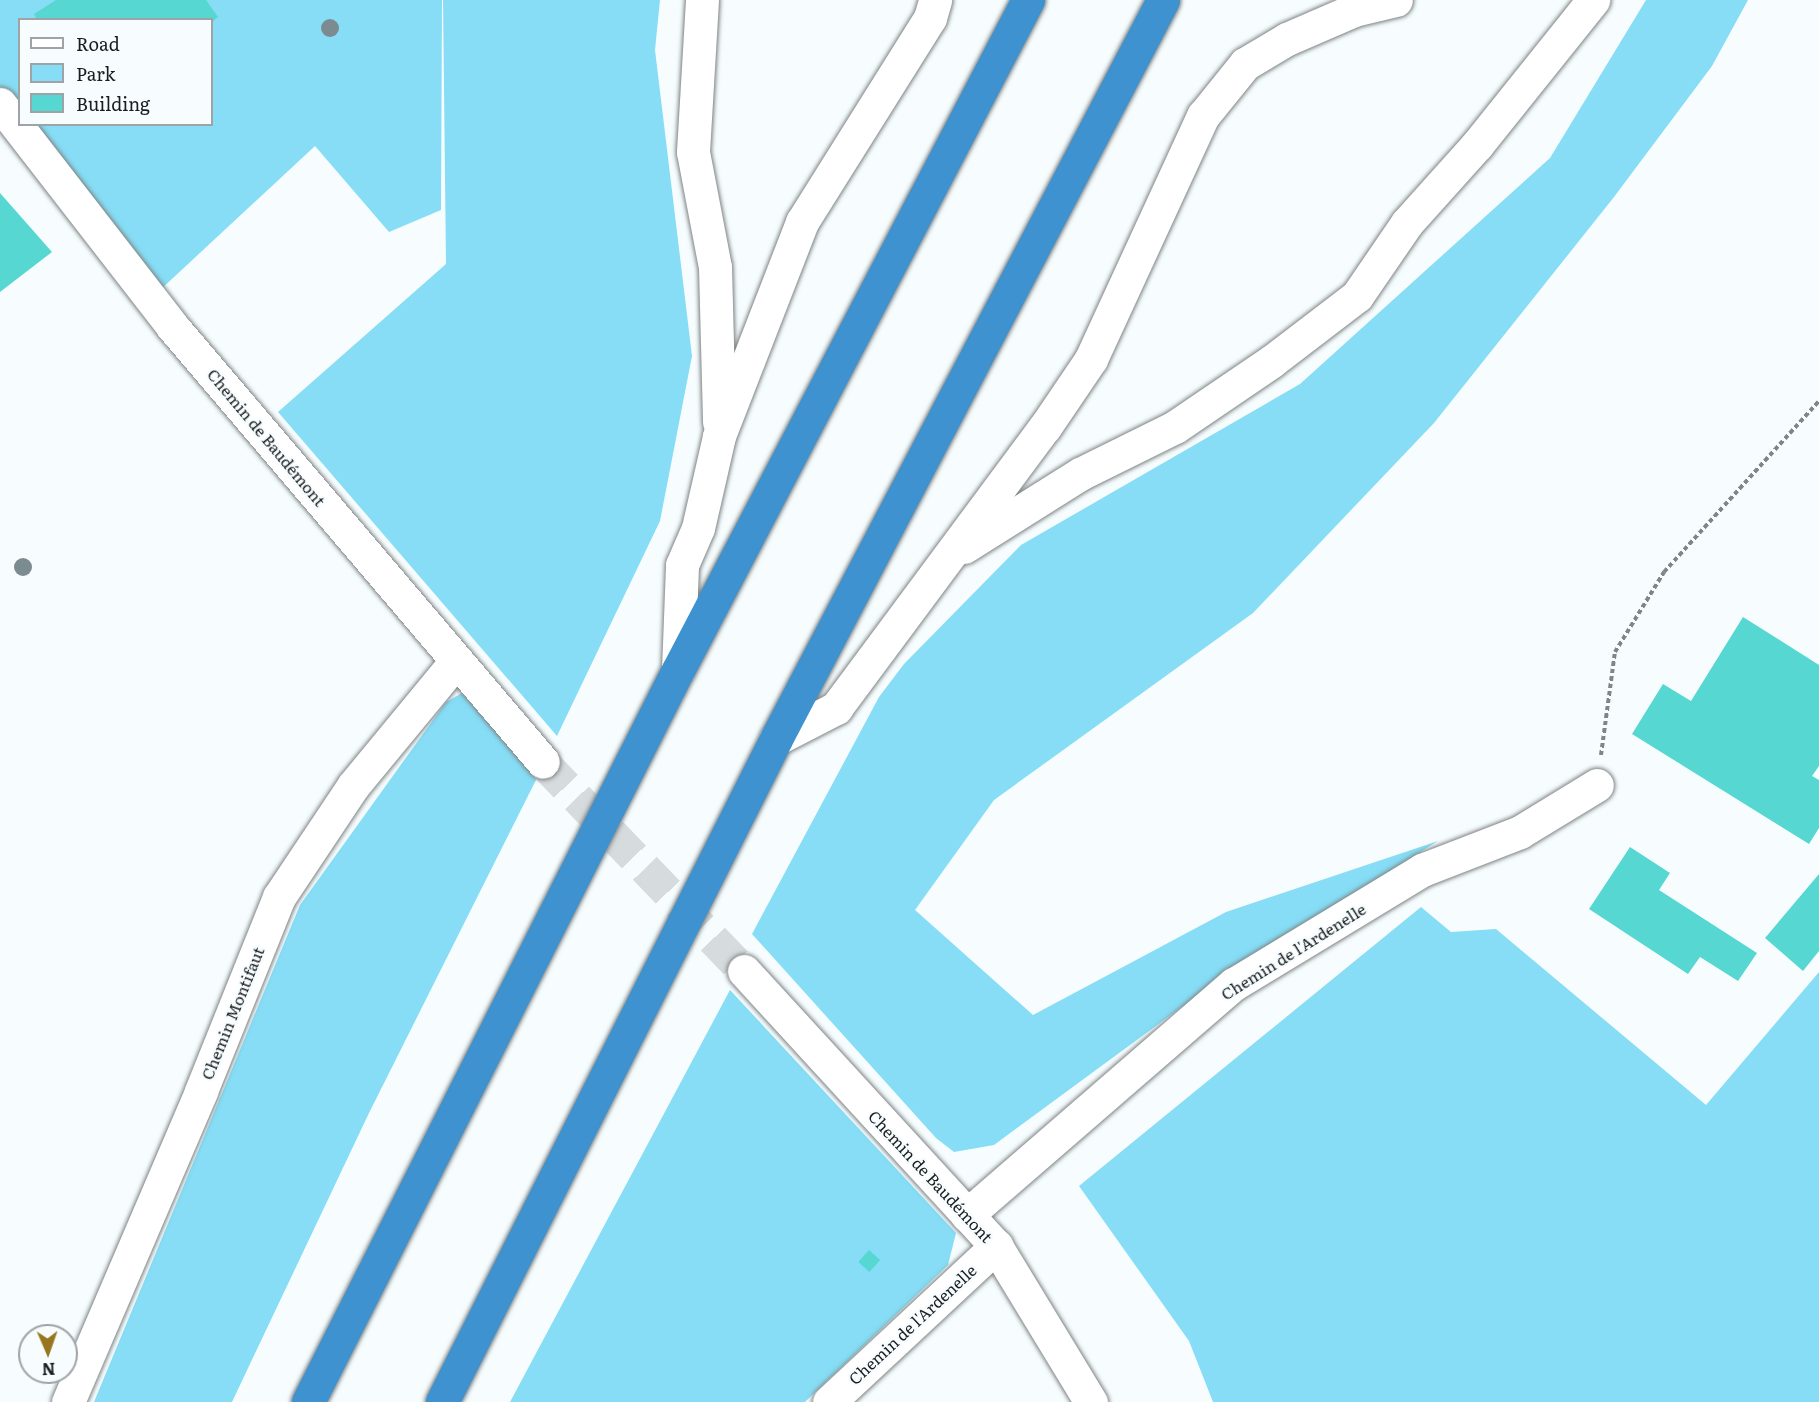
<!DOCTYPE html>
<html>
<head>
<meta charset="utf-8">
<style>
  body { margin:0 }
  #map { position:relative; width:1819px; height:1402px; overflow:hidden; background:#f7fdff; font-family:Literata,serif }
  div>[style] { position:absolute }
  .green>* { inset:0; background:#86ddf5 }
  .building>* { inset:0; background:#56d7d2; transform-origin:0 0 }
  .minor-tunnel>* { height:33px; margin-top:-16.5px; transform-origin:0; background:repeating-linear-gradient(90deg,#d6dbdd 0 33px,transparent 0 49px) }
  .path>* { height:4px; margin-top:-2px; transform-origin:0; background:repeating-linear-gradient(90deg,#818586 0 4.5px,transparent 0 7.5px) }
  .roads { filter:drop-shadow(0 0 2px #7e8384) drop-shadow(0 0 2px #7e8384) }
  .minor>* { height:33px; margin:-16.5px; padding:0 16.5px; transform-origin:16.5px; border-radius:16.5px; background:#fff }
  .highway>* { height:33px; margin:-16.5px; padding:0 16.5px; transform-origin:16.5px; border-radius:16.5px; background:#3e92d0 }
  .trees>* { width:18px; height:18px; margin:-9px; border-radius:50%; background:#7c8b8f }
  span { translate:-50% -50%; white-space:nowrap; text-align:center; line-height:1.15; -webkit-text-stroke:5px #f7fdff; paint-order:stroke }
  .street-label { font-size:16px; color:#1b1d1d }
  .legend { position:absolute; left:18px; top:18px; width:195px; height:108px; box-sizing:border-box; background:#f7fdff; border:2px solid #9fa3a5; margin:0; padding:8px 10px; list-style:none; font-size:18px; color:#1b1d1d }
  .legend li { display:flex; align-items:center; gap:12px; height:30px }
  .legend b { width:30px; border:2px solid #9fa3a5 }
  .north { position:absolute; left:18px; top:1324px; width:60px; height:60px; box-sizing:border-box; background:#f7fdff; border:2px solid #9fa3a5; border-radius:50%; rotate:178deg; font-size:16px; font-weight:700; line-height:24px; text-align:center; color:#1b1d1d }
  .north::after { content:''; display:block; margin:auto; width:21px; height:27px; background:#97761f; clip-path:polygon(50% 0,100% 100%,50% 72%,0 100%) }
</style>
</head>
<body>
<div id="map">
  <div class="green">
    <i style="clip-path:polygon(evenodd,0 0,442px 0,441px 210px,389px 232px,315px 146px,159px 291px,0 104px,0 0,20px 20px,212px 20px,212px 124px,20px 124px,20px 20px)"></i>
    <i style="clip-path:polygon(443px 0,660px 0,655px 50px,692px 356px,660px 521px,557px 736px,278px 412px,446px 264px)"></i>
    <i style="clip-path:polygon(1646px 0,1748px 0,1712px 66px,1614px 197px,1434px 423px,1253px 613px,994px 800px,915px 910px,1033px 1015px,1226px 912px,1438px 841px,1232px 970px,994px 1145px,954px 1152px,936px 1138px,752px 934px,879px 697px,904px 664px,1021px 545px,1300px 384px,1550px 158px)"></i>
    <i style="clip-path:polygon(462px 693px,537px 778px,369px 1113px,232px 1402px,94px 1402px,300px 905px,446px 702px)"></i>
    <i style="clip-path:polygon(1421px 907px,1451px 932px,1496px 929px,1706px 1105px,1819px 972px,1819px 1402px,1213px 1402px,1189px 1341px,1079px 1186px)"></i>
    <i style="clip-path:polygon(730px 990px,956px 1233px,948px 1265px,805px 1402px,510px 1402px)"></i>
  </div>
  <div class="building">
    <i style="clip-path:polygon(56px 0,206px 0,218px 17px,212px 22px,37px 20px,34px 14px)"></i>
    <i style="clip-path:polygon(0 193px,52px 252px,0 292px)"></i>
    <i style="clip-path:polygon(1743px 617px,1819px 665px,1819px 766px,1812px 776px,1819px 780px,1819px 828px,1809px 844px,1632px 734px,1663px 684px,1691px 701px)"></i>
    <i style="clip-path:polygon(1630px 847px,1670px 873px,1659px 890px,1757px 953px,1738px 981px,1700px 957px,1688px 974px,1589px 909px)"></i>
    <i style="clip-path:polygon(1819px 874px,1819px 951px,1803px 971px,1765px 938px)"></i>
    <i style="left:869px;top:1250px;width:15px;height:16px;rotate:42deg"></i>
  </div>
  <div class="minor-tunnel">
    <i style="left:543px;top:762px;width:290px;rotate:46.1deg"></i>
  </div>
  <div class="path">
    <i style="left:1601px;top:755px;width:104px;rotate:-82.3deg"></i>
    <i style="left:1615px;top:652px;width:94px;rotate:-58.5deg"></i>
    <i style="left:1664px;top:572px;width:231px;rotate:-47.8deg"></i>
  </div>
  <div class="roads">
    <div class="minor">
      <i style="left:702px;top:0;width:152px;rotate:93.4deg"></i>
      <i style="left:693px;top:152px;width:117px;rotate:79.2deg"></i>
      <i style="left:715px;top:267px;width:155px;rotate:88.5deg"></i>
      <i style="left:0;top:104px;width:281px;rotate:52.2deg"></i>
      <i style="left:172px;top:326px;width:572px;rotate:49.6deg"></i>
      <i style="left:964px;top:547px;width:137px;rotate:-32.2deg"></i>
      <i style="left:1080px;top:474px;width:106px;rotate:-26.3deg"></i>
      <i style="left:1175px;top:427px;width:117px;rotate:-34.2deg"></i>
      <i style="left:1272px;top:361px;width:107px;rotate:-37.4deg"></i>
      <i style="left:1357px;top:296px;width:88px;rotate:-55.6deg"></i>
      <i style="left:1407px;top:223px;width:105px;rotate:-48.1deg"></i>
      <i style="left:1477px;top:145px;width:186px;rotate:-51.3deg"></i>
      <i style="left:678px;top:670px;width:105px;rotate:-87.8deg"></i>
      <i style="left:682px;top:565px;width:40px;rotate:-66.6deg"></i>
      <i style="left:698px;top:528px;width:94px;rotate:-77.1deg"></i>
      <i style="left:719px;top:436px;width:230px;rotate:-68.8deg"></i>
      <i style="left:802px;top:222px;width:241px;rotate:-57.9deg"></i>
      <i style="left:930px;top:18px;width:19px;rotate:-74deg"></i>
      <i style="left:776px;top:739px;width:68px;rotate:-27.3deg"></i>
      <i style="left:836px;top:708px;width:350px;rotate:-53.4deg"></i>
      <i style="left:1045px;top:427px;width:82px;rotate:-55.9deg"></i>
      <i style="left:1091px;top:359px;width:268px;rotate:-65.3deg"></i>
      <i style="left:1203px;top:116px;width:67px;rotate:-51.1deg"></i>
      <i style="left:1245px;top:64px;width:49px;rotate:-30.8deg"></i>
      <i style="left:1287px;top:39px;width:73px;rotate:-23.4deg"></i>
      <i style="left:1354px;top:10px;width:43px;rotate:-13.4deg"></i>
      <i style="left:744px;top:971px;width:373px;rotate:47.5deg"></i>
      <i style="left:996px;top:1246px;width:183px;rotate:58.7deg"></i>
      <i style="left:967px;top:1215px;width:353px;rotate:-40.9deg"></i>
      <i style="left:1234px;top:984px;width:220px;rotate:-31.2deg"></i>
      <i style="left:1422px;top:870px;width:105px;rotate:-21.2deg"></i>
      <i style="left:1520px;top:832px;width:90px;rotate:-31.4deg"></i>
      <i style="left:68px;top:1402px;width:338px;rotate:-66.8deg"></i>
      <i style="left:201px;top:1091px;width:209px;rotate:-68.1deg"></i>
      <i style="left:279px;top:897px;width:133px;rotate:-56.3deg"></i>
      <i style="left:353px;top:786px;width:163px;rotate:-50.5deg"></i>
      <i style="left:829px;top:1402px;width:229px;rotate:-43deg"></i>
    </div>
    <div class="highway">
      <i style="left:308px;top:1402px;width:820px;rotate:-63.19deg"></i>
      <i style="left:678px;top:670px;width:756px;rotate:-62.42deg"></i>
      <i style="left:442px;top:1402px;width:742px;rotate:-63.26deg"></i>
      <i style="left:776px;top:739px;width:834px;rotate:-62.36deg"></i>
    </div>
  </div>
  <div class="trees">
    <i style="left:330px;top:28px"></i>
    <i style="left:23px;top:567px"></i>
  </div>
  <div class="street-label">
    <span style="left:267px;top:437px;rotate:50deg">Chemin de Baudémont</span>
    <span style="left:1293px;top:951px;rotate:-32deg">Chemin de l'Ardenelle</span>
    <span style="left:232px;top:1013px;rotate:-68deg">Chemin Montifaut</span>
    <span style="left:931px;top:1176px;rotate:47deg">Chemin de Baudémont</span>
    <span style="left:912px;top:1324px;rotate:-43deg">Chemin de l'Ardenelle</span>
  </div>
  <ul class="legend">
  <li><b style="height:8px;background:#fff"></b>Road</li>
  <li><b style="height:16px;background:#86ddf5"></b>Park</li>
  <li><b style="height:16px;background:#56d7d2"></b>Building</li>
  </ul>
  <div class="north">N</div>
</div>
</body>
</html>
